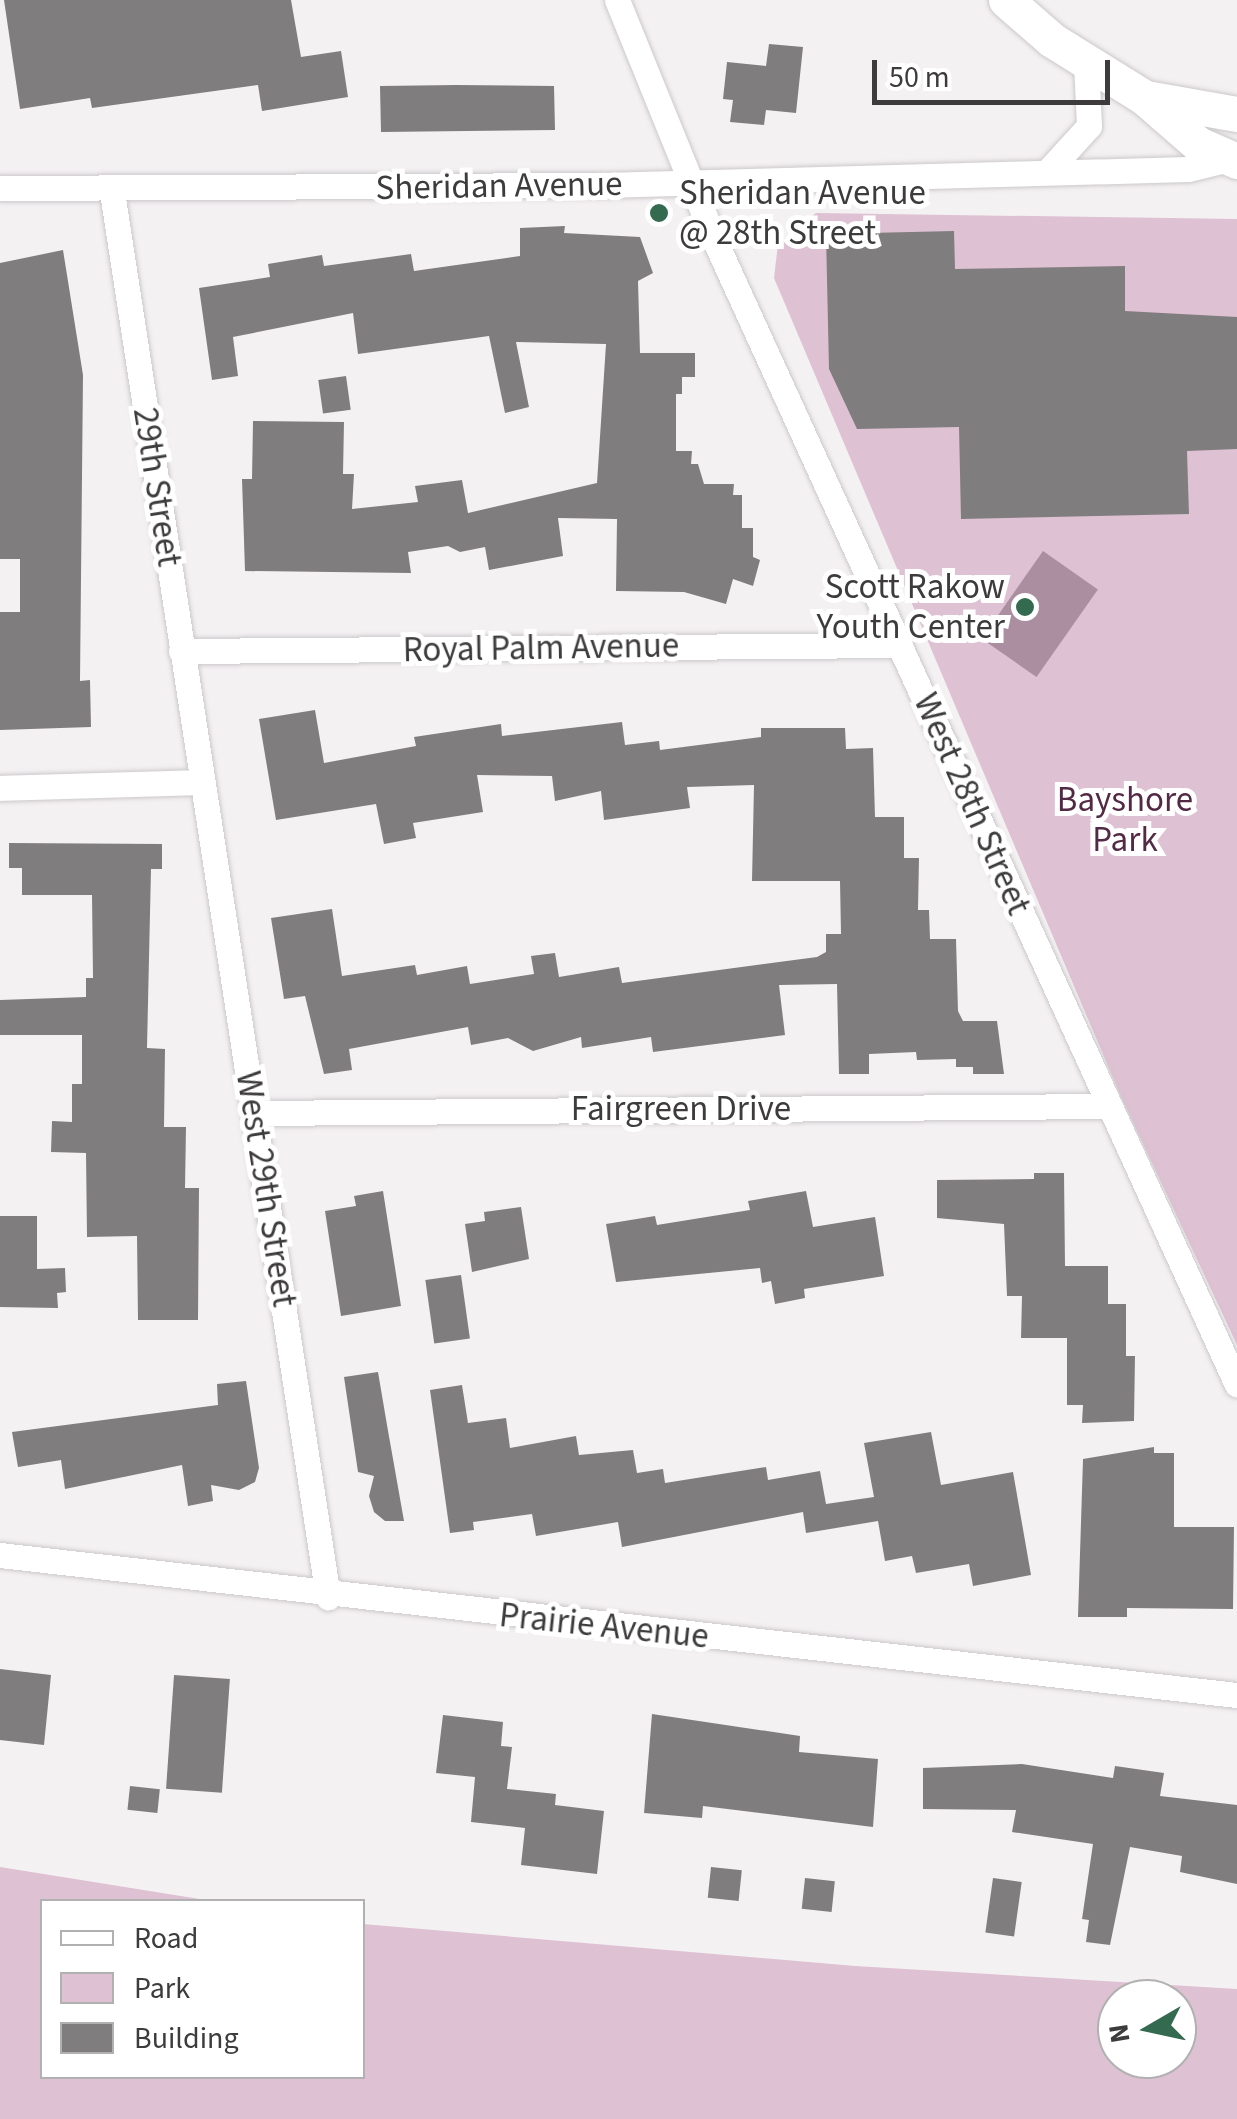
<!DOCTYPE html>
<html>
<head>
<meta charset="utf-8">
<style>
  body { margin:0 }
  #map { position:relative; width:1237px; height:2119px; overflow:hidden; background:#f4f1f3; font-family:"Source Sans 3",sans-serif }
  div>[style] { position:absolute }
  .green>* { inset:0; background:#dec1d2 }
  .water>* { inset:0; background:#ab8ea0; transform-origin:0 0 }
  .building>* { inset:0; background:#807d7e; transform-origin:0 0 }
  .roads { filter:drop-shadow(0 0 2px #ccc9cb) drop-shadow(0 0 2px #ccc9cb) }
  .minor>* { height:25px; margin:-12.5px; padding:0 12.5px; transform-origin:12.5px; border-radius:12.5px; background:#fff }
  .secondary>* { height:35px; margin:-17.5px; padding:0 17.5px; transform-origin:17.5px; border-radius:17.5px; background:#fff }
  .dots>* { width:28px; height:28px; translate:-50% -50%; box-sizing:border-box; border:5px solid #fff; border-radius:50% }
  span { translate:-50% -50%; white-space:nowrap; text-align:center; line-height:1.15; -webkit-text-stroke:10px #fff; paint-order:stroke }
  .street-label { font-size:35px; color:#3d3b3c }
  .poi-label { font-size:35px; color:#3d3b3c }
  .left { translate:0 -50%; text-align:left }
  .right { translate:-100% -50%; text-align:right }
  .park-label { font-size:35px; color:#532a45 }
  .legend { position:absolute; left:40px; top:1899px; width:325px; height:180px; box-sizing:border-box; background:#fff; border:2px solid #b1b1b1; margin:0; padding:12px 18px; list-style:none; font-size:30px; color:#3d3b3c }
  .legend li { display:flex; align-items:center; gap:20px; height:50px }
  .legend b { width:50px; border:2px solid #b1b1b1 }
  .north { position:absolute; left:1097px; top:1979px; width:100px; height:100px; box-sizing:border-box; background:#fff; border:2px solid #b1b1b1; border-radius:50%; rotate:261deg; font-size:28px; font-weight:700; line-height:40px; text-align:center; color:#3d3b3c }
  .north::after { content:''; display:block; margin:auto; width:35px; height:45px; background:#346a50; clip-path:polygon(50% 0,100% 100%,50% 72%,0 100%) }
  .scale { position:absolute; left:872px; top:60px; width:238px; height:45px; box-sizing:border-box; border:5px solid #3d3b3c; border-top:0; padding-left:12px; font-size:30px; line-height:35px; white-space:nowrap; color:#3d3b3c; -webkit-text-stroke:8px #fff; paint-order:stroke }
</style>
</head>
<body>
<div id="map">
  <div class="green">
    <i style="clip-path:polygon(816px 213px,1237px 219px,1237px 1345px,1121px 1097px,774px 278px,778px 244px)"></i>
    <i style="clip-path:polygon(evenodd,0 1867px,212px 1901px,42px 1902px,42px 2076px,362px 2076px,363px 1924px,855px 1966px,1237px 1989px,1237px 2119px,0 2119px,0 1867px,1177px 1999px,1177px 2059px,1117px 2059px,1117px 1999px,1177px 1999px)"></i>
  </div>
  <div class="water">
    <i style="left:1043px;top:551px;width:67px;height:107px;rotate:35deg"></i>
  </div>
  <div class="building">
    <i style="clip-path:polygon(4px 0,291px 0,301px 57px,341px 51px,348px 97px,262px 111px,258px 85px,92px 108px,90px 98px,20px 109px)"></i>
    <i style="clip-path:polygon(769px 44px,803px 47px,796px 113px,766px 110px,764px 125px,730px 122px,733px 100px,723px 99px,727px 62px,766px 66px)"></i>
    <i style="clip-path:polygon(456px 85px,554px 86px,555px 130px,381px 132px,380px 86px)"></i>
    <i style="clip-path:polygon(565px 226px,564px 233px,640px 237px,653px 273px,638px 281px,640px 353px,695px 353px,695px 377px,682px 377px,682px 394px,676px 394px,676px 451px,692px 451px,691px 464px,698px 464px,704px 484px,734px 484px,733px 495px,742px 495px,742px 528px,753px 528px,753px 557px,760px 560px,753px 586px,733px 579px,726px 604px,684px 592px,616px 591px,617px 519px,558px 518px,563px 556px,489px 570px,485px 547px,460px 552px,448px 546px,408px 552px,411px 573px,245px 571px,242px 479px,252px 479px,253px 421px,344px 422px,343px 474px,354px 474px,352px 509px,418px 502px,415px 486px,462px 480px,468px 513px,597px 483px,606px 344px,516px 342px,529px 407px,505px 413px,489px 336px,358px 354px,353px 313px,233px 337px,238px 376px,212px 380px,199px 288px,270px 277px,268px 264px,322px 255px,324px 266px,411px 254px,414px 271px,520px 256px,520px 228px)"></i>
    <i style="clip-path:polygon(954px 231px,955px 269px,1125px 266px,1125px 311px,1237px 317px,1237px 449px,1187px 451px,1189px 514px,961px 519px,959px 427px,857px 429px,829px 369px,826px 234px)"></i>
    <i style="clip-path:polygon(63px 250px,83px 375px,80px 681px,90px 680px,91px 727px,0 730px,0 612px,20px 612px,20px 559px,0 559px,0 263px)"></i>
    <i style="left:346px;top:376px;width:34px;height:28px;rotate:82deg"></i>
    <i style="clip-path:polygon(315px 710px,324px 763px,416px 746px,414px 737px,501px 724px,502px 736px,622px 722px,625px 745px,659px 741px,660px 750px,761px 737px,761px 728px,845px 728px,846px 749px,873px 748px,875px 817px,904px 817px,904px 858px,919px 858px,918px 910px,929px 910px,930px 939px,956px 939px,958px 1011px,963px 1021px,997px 1021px,1004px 1074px,973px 1074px,973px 1067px,956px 1067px,956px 1059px,917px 1060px,916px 1052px,869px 1054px,869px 1074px,839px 1074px,837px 984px,779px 985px,785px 1035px,653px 1052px,651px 1037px,582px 1048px,581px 1037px,533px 1051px,508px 1038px,471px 1045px,468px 1027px,349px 1049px,352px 1070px,324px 1074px,305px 996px,284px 999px,271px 918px,332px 909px,342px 976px,415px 965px,417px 975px,467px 966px,470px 984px,534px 974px,531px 956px,555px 953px,559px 977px,619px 967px,622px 983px,817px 957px,826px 952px,826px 934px,841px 934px,840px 881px,752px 881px,754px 785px,687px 787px,690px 808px,604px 820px,601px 791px,555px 801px,552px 776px,477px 775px,483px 812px,413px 823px,416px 838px,384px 844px,376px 804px,276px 820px,259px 719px)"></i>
    <i style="clip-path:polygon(9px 843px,162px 844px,162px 869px,151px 869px,147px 1048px,165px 1049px,164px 1127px,186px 1127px,185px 1188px,199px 1188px,198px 1320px,138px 1320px,137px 1236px,87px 1237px,86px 1153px,51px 1152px,52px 1121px,72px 1122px,72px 1084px,82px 1084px,82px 1035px,0 1035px,0 1000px,86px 997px,86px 978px,93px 978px,92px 895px,22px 895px,22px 868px,9px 868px)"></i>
    <i style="clip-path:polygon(1034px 1173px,1064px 1173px,1065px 1266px,1108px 1266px,1108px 1304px,1126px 1304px,1126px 1356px,1135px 1356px,1134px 1421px,1082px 1423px,1083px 1405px,1067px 1405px,1067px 1338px,1021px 1338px,1022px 1296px,1007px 1296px,1004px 1224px,937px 1218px,937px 1180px,1034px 1179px)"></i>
    <i style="clip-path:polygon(383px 1191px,401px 1306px,341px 1316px,325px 1211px,356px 1206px,354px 1196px)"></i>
    <i style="clip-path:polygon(806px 1191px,813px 1227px,875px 1217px,884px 1276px,804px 1289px,805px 1298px,775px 1304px,771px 1281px,762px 1283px,760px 1268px,616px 1282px,606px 1224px,655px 1216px,657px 1225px,750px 1210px,748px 1201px)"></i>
    <i style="clip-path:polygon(521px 1207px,529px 1259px,472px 1272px,465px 1224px,485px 1221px,484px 1212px)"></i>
    <i style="clip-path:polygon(0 1216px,37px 1216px,37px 1269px,65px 1268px,66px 1292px,57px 1293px,58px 1308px,0 1307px)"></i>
    <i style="left:461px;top:1275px;width:64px;height:36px;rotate:82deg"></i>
    <i style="clip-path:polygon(378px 1372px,387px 1425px,404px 1521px,385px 1521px,374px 1512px,369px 1496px,374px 1476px,358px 1472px,344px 1377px)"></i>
    <i style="clip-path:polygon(246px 1381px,259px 1468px,255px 1482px,239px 1490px,211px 1485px,213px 1501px,188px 1506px,182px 1465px,65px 1489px,61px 1460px,18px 1467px,12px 1432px,218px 1405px,217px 1384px)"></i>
    <i style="clip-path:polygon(462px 1385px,468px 1423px,506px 1418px,510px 1448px,576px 1436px,579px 1455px,633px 1450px,637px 1473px,663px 1469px,665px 1483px,766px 1467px,768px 1480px,820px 1471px,826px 1504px,874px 1497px,864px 1443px,931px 1432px,941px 1485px,1013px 1472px,1031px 1575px,973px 1586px,969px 1564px,916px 1573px,912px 1556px,885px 1561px,878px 1521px,806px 1533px,803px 1512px,622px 1547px,618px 1522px,536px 1536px,532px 1514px,473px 1522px,474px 1530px,450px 1533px,430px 1390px)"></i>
    <i style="clip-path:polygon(1154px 1447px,1154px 1453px,1174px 1453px,1174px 1527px,1234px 1527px,1233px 1609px,1127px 1608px,1127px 1617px,1078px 1617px,1083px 1459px)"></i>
    <i style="clip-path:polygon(0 1669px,51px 1675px,44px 1745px,0 1740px)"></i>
    <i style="left:174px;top:1675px;width:56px;height:114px;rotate:4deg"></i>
    <i style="clip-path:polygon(652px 1714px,800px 1736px,799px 1752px,878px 1759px,873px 1827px,703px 1806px,702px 1818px,644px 1813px)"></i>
    <i style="clip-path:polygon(443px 1715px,503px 1722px,501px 1746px,512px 1747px,507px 1789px,556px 1794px,555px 1805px,604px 1811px,597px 1874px,521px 1865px,525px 1828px,471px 1822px,475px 1777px,436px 1773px)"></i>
    <i style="clip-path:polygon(1022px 1764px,1113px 1778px,1115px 1766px,1164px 1773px,1160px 1796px,1237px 1805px,1237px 1884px,1180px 1872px,1182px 1856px,1130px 1847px,1110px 1945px,1086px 1942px,1089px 1920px,1082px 1919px,1093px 1844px,1012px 1832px,1016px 1810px,923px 1809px,923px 1768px)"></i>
    <i style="left:130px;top:1786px;width:30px;height:24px;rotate:6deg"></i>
    <i style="left:711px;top:1867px;width:31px;height:31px;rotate:6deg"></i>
    <i style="left:805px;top:1878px;width:30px;height:31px;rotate:6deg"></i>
    <i style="left:993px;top:1878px;width:29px;height:55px;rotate:8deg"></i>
  </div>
  <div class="roads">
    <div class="minor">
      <i style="left:617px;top:0;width:260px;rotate:67.9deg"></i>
      <i style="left:715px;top:241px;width:1257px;rotate:65.47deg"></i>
      <i style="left:1048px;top:171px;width:61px;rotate:-47.7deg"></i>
      <i style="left:1089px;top:126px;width:63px;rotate:-92.7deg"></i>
      <i style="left:0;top:188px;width:603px;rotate:-0.29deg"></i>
      <i style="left:603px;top:185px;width:585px;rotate:-1.57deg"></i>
      <i style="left:1188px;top:169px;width:50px;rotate:-13.8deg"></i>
      <i style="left:112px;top:192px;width:1422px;rotate:81.26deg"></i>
      <i style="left:181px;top:651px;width:719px;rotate:-0.48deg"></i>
      <i style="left:0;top:788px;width:199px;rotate:-1.7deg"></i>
      <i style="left:254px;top:1113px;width:853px;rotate:-0.47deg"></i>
      <i style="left:0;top:1555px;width:1245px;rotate:6.46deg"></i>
    </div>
    <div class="secondary">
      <i style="left:1006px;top:0;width:61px;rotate:41deg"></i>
      <i style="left:1052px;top:40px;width:110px;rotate:31.9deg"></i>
      <i style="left:1145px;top:98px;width:70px;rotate:41deg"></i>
      <i style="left:1198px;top:144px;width:43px;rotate:23.6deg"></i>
      <i style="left:1146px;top:98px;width:92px;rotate:10deg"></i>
    </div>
  </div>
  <div class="dots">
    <i style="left:659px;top:213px;background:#346a50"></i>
    <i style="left:1025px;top:607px;background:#346a50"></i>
  </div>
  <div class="street-label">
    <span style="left:499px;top:186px;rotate:-1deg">Sheridan Avenue</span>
    <span style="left:157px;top:487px;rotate:81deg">29th Street</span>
    <span style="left:541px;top:648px;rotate:-1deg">Royal Palm Avenue</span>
    <span style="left:972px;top:804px;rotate:66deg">West 28th Street</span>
    <span style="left:681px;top:1109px">Fairgreen Drive</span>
    <span style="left:266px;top:1189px;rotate:81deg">West 29th Street</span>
    <span style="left:604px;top:1626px;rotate:6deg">Prairie Avenue</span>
  </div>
  <div class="poi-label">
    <span class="left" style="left:679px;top:213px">Sheridan Avenue<br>@ 28th Street</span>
    <span class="right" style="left:1005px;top:607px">Scott Rakow<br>Youth Center</span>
  </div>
  <div class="park-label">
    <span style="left:1125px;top:820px">Bayshore<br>Park</span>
  </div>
  <ul class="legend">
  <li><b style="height:12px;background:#fff"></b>Road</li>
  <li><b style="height:28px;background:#dec1d2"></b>Park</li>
  <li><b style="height:28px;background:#807d7e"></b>Building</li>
  </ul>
  <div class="north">N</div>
  <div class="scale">50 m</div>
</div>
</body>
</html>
